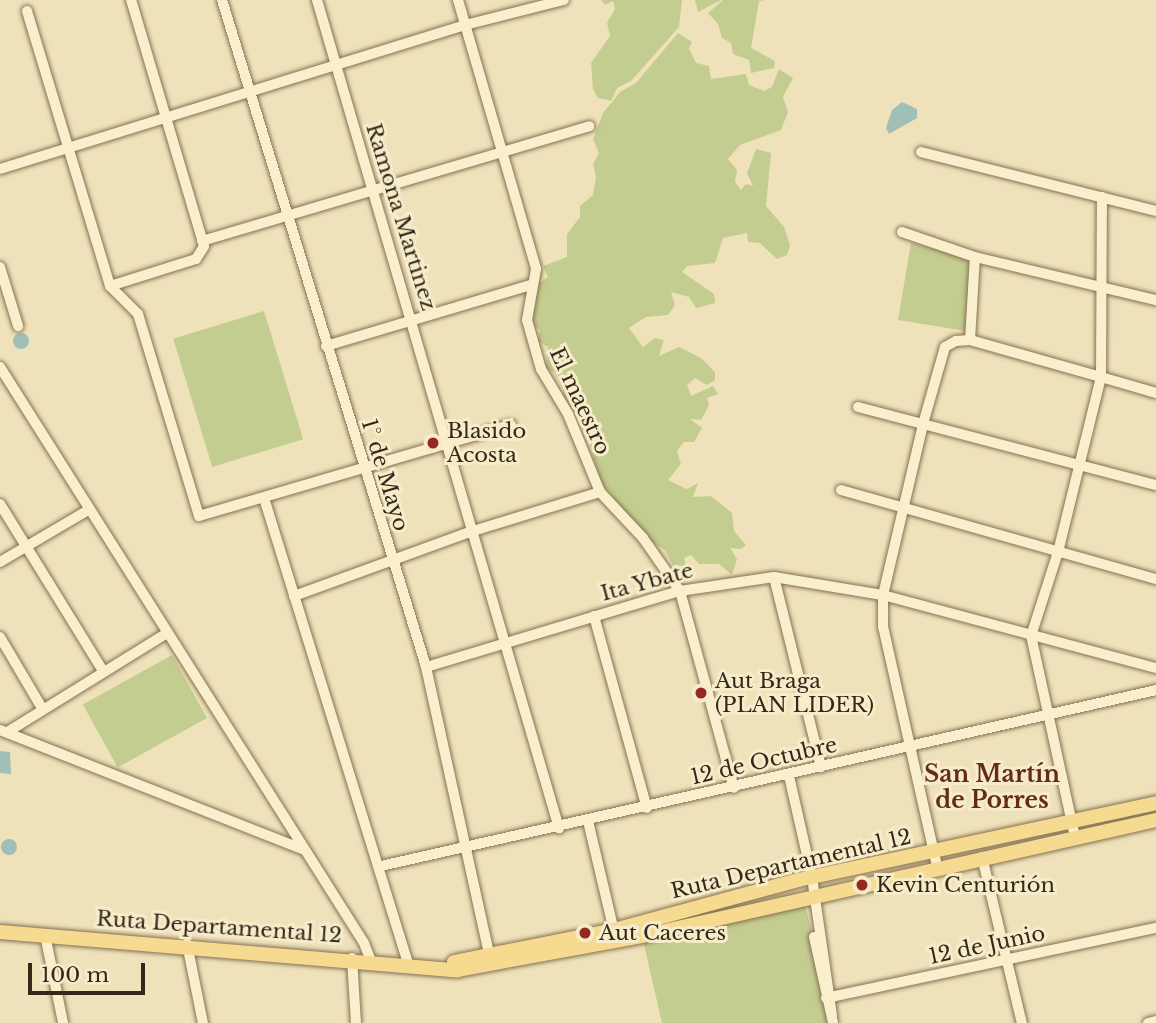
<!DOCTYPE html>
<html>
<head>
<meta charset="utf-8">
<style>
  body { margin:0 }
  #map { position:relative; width:1156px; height:1023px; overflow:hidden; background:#efe2ba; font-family:"Libre Baskerville",serif }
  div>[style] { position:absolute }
  .green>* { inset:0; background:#c3cd8f; transform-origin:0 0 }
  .water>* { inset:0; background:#9fbfb7 }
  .round { border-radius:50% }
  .roads { filter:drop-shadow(0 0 2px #867154) drop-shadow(0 0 2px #867154) }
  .minor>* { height:10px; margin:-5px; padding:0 5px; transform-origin:5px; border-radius:5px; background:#faefcd }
  .major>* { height:14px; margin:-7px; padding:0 7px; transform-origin:7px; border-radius:7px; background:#f6da8f }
  .dots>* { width:19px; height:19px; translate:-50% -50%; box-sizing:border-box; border:4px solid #f6ecca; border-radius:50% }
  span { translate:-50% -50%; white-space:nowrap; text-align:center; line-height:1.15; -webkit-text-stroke:6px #f6ecca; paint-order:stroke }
  .street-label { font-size:21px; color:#34281a }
  .poi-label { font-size:21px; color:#34281a }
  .left { translate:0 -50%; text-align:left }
  .neighbourhood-label { font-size:23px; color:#632b18; font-weight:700 }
  .scale { position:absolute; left:28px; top:963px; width:117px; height:32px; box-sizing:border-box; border:4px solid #34281a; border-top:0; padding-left:9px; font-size:21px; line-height:24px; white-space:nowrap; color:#34281a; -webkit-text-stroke:5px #f6ecca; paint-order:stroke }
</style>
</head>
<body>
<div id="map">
  <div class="green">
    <i style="clip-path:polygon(601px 0,682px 0,679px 27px,631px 81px,617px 88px,611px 101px,598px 98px,593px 89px,591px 63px,610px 36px,607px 23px,615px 9px,613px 1px,605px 5px)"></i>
    <i style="clip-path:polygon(695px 0,721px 0,698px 12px)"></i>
    <i style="clip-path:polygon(723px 0,765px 0,759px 1px,751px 48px,775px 61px,774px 68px,751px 73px,749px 60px,733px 54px,731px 43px,722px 38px,718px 24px,708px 13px)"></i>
    <i style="clip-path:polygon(678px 33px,692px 42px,689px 48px,696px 63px,709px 66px,711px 79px,746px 74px,749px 85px,764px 91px,772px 87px,779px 69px,793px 78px,783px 97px,788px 112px,781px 130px,740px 145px,728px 159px,737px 170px,735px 182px,741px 190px,746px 184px,753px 186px,747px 173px,756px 149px,771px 153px,766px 206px,784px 227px,790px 245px,787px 255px,777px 259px,760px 243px,748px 242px,747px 233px,723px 238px,715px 263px,687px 266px,682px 272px,714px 294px,715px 303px,696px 308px,689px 297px,671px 292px,675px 305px,668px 315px,646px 317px,629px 328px,643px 347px,655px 338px,664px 340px,659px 356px,679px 347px,701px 358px,715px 372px,715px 380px,707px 385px,695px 378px,687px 385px,691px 396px,713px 386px,718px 394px,707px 398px,709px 405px,701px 420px,690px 419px,702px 428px,694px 442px,684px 442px,677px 451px,681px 464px,668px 480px,687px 489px,698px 483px,693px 497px,711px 496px,732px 513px,734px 531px,746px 545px,741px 549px,730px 548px,737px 559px,732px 575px,719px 564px,699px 564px,691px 555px,684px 558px,687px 569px,677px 574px,665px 550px,649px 540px,600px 481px,583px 420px,563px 402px,563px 389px,555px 373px,546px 368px,548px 347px,538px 341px,540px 330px,534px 326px,530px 307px,536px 285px,548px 277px,543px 266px,567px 257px,567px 234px,580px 217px,580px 206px,593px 195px,596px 177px,593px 164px,599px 153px,593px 139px,603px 113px,620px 92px,636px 83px)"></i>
    <i style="clip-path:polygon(911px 243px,972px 258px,966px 331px,898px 320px)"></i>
    <i style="left:264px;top:311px;width:134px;height:95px;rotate:73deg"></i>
    <i style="left:172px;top:655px;width:72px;height:102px;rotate:61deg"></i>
    <i style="clip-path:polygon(803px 898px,837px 1023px,662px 1023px,642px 936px)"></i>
  </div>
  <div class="water">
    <i style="clip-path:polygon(902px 102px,917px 109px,917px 118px,889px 134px,886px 128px,892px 110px)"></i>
    <i class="round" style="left:13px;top:333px;width:16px;height:16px"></i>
    <i style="clip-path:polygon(0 751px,10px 752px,11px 774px,0 773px)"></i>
    <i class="round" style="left:1px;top:839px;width:16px;height:16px"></i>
  </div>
  <div class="roads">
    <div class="minor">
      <i style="left:222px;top:0;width:697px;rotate:72.99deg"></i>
      <i style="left:426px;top:667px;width:302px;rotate:77.6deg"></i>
      <i style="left:317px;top:0;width:863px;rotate:73.71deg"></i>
      <i style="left:458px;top:0;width:280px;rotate:73.8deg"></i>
      <i style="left:536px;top:269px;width:52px;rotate:100deg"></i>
      <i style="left:527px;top:320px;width:51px;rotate:74.1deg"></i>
      <i style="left:541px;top:369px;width:52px;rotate:59deg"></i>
      <i style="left:568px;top:414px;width:84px;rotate:67.7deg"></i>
      <i style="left:600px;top:492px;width:63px;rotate:46.9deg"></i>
      <i style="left:643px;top:538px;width:65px;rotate:55.1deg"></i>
      <i style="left:680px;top:591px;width:204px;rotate:74.7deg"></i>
      <i style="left:27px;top:11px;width:287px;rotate:73.2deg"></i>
      <i style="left:110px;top:286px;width:40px;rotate:45deg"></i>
      <i style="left:138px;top:314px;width:211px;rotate:73.2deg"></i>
      <i style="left:199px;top:516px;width:325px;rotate:-16.3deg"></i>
      <i style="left:921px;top:152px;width:242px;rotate:14.1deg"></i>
      <i style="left:0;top:169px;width:487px;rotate:-17.2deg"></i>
      <i style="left:465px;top:25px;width:102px;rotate:-14.2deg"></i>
      <i style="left:902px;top:232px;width:77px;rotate:18.9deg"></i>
      <i style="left:975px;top:257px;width:186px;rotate:13.4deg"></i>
      <i style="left:202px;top:241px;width:404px;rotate:-16.5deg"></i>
      <i style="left:0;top:267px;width:62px;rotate:73deg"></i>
      <i style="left:110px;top:286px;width:90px;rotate:-17.4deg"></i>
      <i style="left:196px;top:259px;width:15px;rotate:-58deg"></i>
      <i style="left:204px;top:246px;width:257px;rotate:-106.5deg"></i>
      <i style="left:970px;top:340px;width:83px;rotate:-86.6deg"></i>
      <i style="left:326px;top:346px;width:214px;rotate:-16.6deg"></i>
      <i style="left:0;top:367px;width:681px;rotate:57.71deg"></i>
      <i style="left:364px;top:943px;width:17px;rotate:69deg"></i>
      <i style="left:858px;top:407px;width:308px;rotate:14.7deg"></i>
      <i style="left:841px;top:490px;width:327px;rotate:15.8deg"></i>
      <i style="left:264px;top:498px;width:488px;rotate:72.8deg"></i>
      <i style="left:0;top:504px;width:196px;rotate:58.3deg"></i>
      <i style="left:0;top:562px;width:104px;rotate:-30.5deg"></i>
      <i style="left:774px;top:577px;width:196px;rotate:76.1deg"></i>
      <i style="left:294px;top:596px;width:190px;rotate:-20deg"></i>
      <i style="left:473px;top:531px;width:133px;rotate:-17.1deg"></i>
      <i style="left:594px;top:616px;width:199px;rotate:74.6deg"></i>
      <i style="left:0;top:637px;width:82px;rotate:59.4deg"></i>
      <i style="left:426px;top:667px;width:265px;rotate:-16.7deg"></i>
      <i style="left:680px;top:591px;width:95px;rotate:-8.5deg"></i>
      <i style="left:774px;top:577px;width:110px;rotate:9.4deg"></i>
      <i style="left:883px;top:595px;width:283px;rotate:15deg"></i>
      <i style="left:0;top:730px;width:327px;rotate:21.5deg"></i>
      <i style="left:9px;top:731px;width:186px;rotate:-31.8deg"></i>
      <i style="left:789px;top:776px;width:104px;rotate:77.2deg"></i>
      <i style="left:812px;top:877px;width:139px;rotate:81.8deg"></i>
      <i style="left:588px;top:821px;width:117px;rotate:76.7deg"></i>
      <i style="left:1075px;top:837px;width:206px;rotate:-102.3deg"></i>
      <i style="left:1031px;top:636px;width:88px;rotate:-72.2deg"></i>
      <i style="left:1058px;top:552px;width:180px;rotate:-76.2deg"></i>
      <i style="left:1101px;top:377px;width:57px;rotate:16.2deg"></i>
      <i style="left:982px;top:857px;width:171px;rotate:76.5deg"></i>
      <i style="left:381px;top:866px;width:795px;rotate:-12.79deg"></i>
      <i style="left:937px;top:866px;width:245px;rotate:-102.7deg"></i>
      <i style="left:883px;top:627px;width:32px;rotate:-90deg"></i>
      <i style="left:883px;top:595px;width:176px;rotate:-76.8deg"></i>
      <i style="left:923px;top:424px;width:80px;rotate:-74.1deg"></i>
      <i style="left:945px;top:347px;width:13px;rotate:-29deg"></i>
      <i style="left:956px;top:341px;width:14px;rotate:-4deg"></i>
      <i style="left:970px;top:340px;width:136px;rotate:15.8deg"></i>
      <i style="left:1101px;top:377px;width:180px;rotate:-89.7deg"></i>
      <i style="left:45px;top:935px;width:90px;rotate:78.4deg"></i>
      <i style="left:814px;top:937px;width:88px;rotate:77.5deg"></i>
      <i style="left:187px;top:944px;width:81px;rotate:78.6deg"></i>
      <i style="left:352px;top:958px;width:65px;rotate:86.5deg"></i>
      <i style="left:826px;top:998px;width:337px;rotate:-12deg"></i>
      <i style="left:1148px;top:1023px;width:8px;rotate:-14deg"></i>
    </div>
    <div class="major">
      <i style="left:0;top:932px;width:459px;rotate:4.8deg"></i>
      <i style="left:457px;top:970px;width:188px;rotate:-10.4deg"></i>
      <i style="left:642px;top:936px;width:527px;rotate:-12.72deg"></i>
      <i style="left:454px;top:962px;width:163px;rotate:-11.3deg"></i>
      <i style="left:614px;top:930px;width:191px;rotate:-15.2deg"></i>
      <i style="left:798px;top:880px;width:366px;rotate:-12.1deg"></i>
    </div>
  </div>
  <div class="dots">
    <i style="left:433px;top:443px;background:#972722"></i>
    <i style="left:701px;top:693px;background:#972722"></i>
    <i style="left:862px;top:885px;background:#972722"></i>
    <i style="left:585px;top:933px;background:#972722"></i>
  </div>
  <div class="street-label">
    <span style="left:401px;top:217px;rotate:73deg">Ramona Martinez</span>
    <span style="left:580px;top:401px;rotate:65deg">El maestro</span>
    <span style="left:385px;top:475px;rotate:73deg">1° de Mayo</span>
    <span style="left:647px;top:582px;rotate:-15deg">Ita Ybate</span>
    <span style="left:764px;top:761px;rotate:-13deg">12 de Octubre</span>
    <span style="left:791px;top:864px;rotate:-13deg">Ruta Departamental 12</span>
    <span style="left:219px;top:927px;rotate:4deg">Ruta Departamental 12</span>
    <span style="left:987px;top:945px;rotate:-12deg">12 de Junio</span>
  </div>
  <div class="poi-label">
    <span class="left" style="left:447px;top:443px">Blasido<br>Acosta</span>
    <span class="left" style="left:715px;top:693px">Aut Braga<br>(PLAN LIDER)</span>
    <span class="left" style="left:876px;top:885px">Kevin Centurión</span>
    <span class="left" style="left:599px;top:933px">Aut Caceres</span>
  </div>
  <div class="neighbourhood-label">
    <span style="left:992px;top:787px">San Martín<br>de Porres</span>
  </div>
  <div class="scale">100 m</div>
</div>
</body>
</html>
